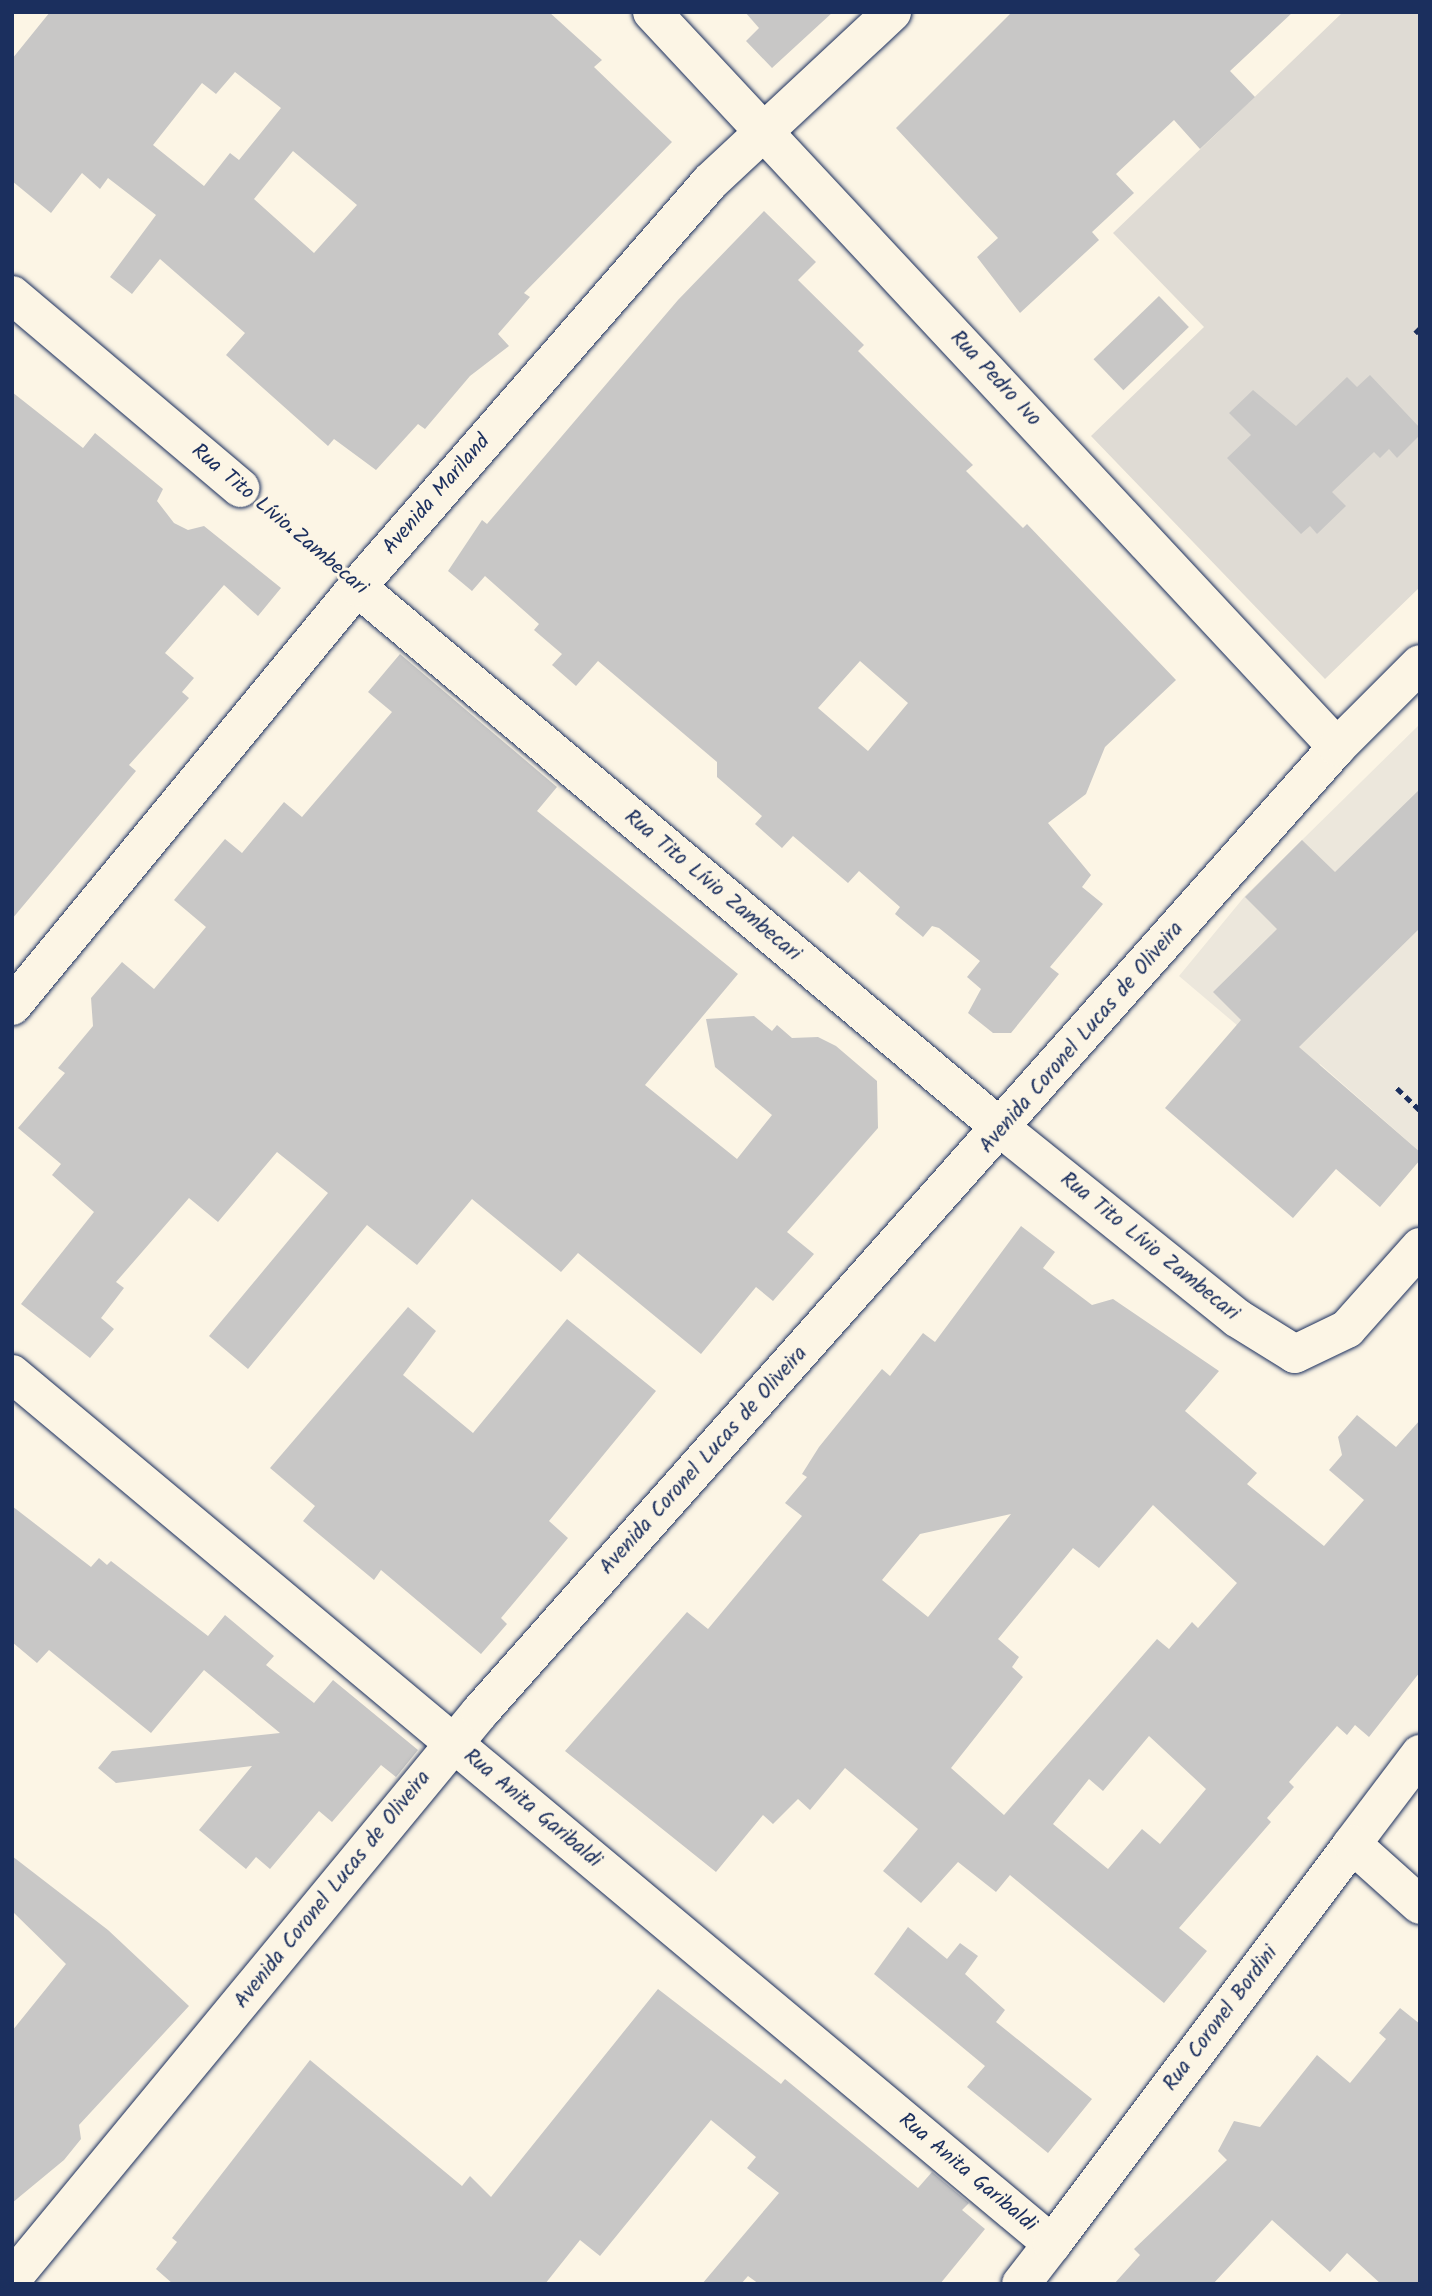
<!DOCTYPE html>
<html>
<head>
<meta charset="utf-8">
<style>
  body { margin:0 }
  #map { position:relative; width:1432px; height:2296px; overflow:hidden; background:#fcf5e5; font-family:Kalam,sans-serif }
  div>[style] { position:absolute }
  .built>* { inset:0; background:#ece7dc }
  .green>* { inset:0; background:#dfdbd4 }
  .building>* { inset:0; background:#c8c7c6; transform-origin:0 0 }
  .path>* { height:4.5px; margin-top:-2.25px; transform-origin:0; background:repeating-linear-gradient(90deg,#1b2f5e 0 7px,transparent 0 12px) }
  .roads { filter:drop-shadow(0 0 2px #1b2f5e) drop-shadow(0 0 2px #1b2f5e) }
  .street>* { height:38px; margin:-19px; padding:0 19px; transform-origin:19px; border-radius:19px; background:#fcf5e5 }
  .secondary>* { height:38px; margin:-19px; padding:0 19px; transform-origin:19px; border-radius:19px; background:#fcf5e5 }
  span { translate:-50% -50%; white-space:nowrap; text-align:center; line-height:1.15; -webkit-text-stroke:6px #fcf5e5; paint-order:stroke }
  .street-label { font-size:21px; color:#1b2f5e }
  .frame { position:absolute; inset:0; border:14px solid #1b2f5e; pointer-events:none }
</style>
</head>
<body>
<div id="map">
  <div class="built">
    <i style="clip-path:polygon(1420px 724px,1420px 1152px,1320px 1064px,1304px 1082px,1179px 976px,1245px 896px)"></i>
  </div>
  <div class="green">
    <i style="clip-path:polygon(1343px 12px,1420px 12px,1420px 587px,1325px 679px,1091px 436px,1204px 327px,1113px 233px)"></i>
  </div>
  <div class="building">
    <i style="clip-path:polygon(evenodd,50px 12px,549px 12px,602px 60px,594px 67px,672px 142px,524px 293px,530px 297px,498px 334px,509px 346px,470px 376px,425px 429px,418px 424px,376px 470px,334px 439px,328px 446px,226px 355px,245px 333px,160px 259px,132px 294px,110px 277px,156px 215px,108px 178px,100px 189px,82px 173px,51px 213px,12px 181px,12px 59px,50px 12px,235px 72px,281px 108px,239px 160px,230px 153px,204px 186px,153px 145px,202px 83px,216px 94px,235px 72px,50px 12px,293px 151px,357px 205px,314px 253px,254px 199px,293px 151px)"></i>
    <i style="clip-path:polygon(745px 12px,833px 12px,772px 68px,746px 41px,759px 28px)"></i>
    <i style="clip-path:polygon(1012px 12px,1293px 12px,1230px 71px,1255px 97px,1200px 149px,1174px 120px,1116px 174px,1134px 193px,1092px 232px,1099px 240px,1020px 313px,977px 257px,998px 238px,896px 128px)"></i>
    <i style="clip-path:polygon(evenodd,764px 211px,816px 262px,798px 280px,864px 345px,858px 351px,973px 465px,966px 471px,1023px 528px,1027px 524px,1176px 680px,1105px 747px,1086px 794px,1048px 823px,1091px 875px,1082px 887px,1103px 904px,1050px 967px,1059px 974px,1011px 1033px,993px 1033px,968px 1013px,981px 989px,967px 977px,980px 961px,939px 928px,932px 926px,923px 937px,895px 914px,900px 907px,859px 871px,848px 883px,793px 836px,782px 848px,755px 824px,762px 816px,717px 777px,717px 762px,598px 661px,576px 686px,552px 665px,562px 654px,534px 630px,539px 624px,485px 576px,472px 591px,448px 571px,482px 520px,487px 524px,678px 300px,764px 211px,860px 661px,908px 703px,868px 751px,818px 708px,860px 661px)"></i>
    <i style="left:1159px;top:296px;width:43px;height:91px;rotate:46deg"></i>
    <i style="clip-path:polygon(1370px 375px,1420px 428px,1420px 435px,1397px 458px,1389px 449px,1380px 458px,1374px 452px,1332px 492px,1346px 506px,1317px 534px,1310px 526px,1301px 534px,1227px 458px,1251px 435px,1229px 413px,1253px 390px,1296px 426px,1347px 377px,1357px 387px)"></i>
    <i style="clip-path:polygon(12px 392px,83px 448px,95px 433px,163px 489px,157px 501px,174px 523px,188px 530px,204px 526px,281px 588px,258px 616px,224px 585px,165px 653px,194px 678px,182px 692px,189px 698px,129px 765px,136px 771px,12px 919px)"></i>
    <i style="clip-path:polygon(400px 654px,557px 787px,537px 811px,738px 974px,645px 1085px,737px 1159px,772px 1115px,715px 1067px,706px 1019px,754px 1016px,772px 1031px,777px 1025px,792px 1038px,818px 1037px,836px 1046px,877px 1081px,878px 1128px,787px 1232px,814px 1254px,773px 1301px,756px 1287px,701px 1354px,578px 1253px,561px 1272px,472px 1199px,417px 1265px,367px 1225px,248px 1369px,209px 1336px,328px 1193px,277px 1152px,218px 1222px,189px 1198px,116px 1282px,124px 1288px,101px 1318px,114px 1329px,90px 1358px,21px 1304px,94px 1212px,52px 1175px,61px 1164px,18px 1128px,65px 1073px,58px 1068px,93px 1026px,91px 998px,122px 962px,154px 989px,206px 927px,174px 900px,225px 839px,242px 853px,284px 802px,302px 817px,392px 712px,368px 692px)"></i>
    <i style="clip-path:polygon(1420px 789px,1420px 928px,1299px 1047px,1420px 1152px,1420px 1160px,1380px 1207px,1336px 1169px,1293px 1218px,1165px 1108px,1241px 1020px,1213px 992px,1277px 929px,1245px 897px,1302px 840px,1335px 872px)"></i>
    <i style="clip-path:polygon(evenodd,1021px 1226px,1055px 1252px,1043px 1268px,1092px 1305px,1113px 1299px,1219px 1371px,1185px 1411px,1257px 1473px,1247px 1484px,1324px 1546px,1364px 1500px,1329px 1470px,1342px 1455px,1338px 1437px,1357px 1415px,1396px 1447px,1420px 1420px,1420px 1672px,1369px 1737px,1355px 1725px,1347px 1735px,1337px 1726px,1289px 1782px,1294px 1787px,1267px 1818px,1271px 1822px,1179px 1928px,1207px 1951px,1164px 2003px,1010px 1875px,996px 1892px,958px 1862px,921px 1903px,883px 1871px,918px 1829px,845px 1768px,810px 1810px,798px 1799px,773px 1824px,763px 1815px,716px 1872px,565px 1751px,687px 1612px,708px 1629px,802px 1516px,785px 1503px,807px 1477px,802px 1474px,819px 1447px,882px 1369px,890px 1376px,923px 1333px,935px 1342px,1021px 1226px,1153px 1505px,1237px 1583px,1198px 1628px,1192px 1622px,1169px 1649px,1157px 1639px,1004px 1815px,951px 1768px,1023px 1677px,1012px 1667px,1019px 1657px,998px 1639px,1073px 1548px,1099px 1568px,1153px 1505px,1021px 1226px,1011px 1514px,928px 1617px,882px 1580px,920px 1534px,1011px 1514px,1021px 1226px,1149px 1736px,1206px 1789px,1160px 1844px,1142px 1829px,1108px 1869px,1053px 1824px,1089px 1779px,1103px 1791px,1149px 1736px)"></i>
    <i style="clip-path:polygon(408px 1307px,436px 1331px,403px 1375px,473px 1433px,567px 1319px,656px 1391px,549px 1521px,568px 1538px,501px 1618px,507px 1624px,481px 1654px,381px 1570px,374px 1580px,303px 1521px,315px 1506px,270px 1468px)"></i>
    <i style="clip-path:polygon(12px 1506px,91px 1567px,99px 1558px,107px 1565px,111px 1561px,208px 1636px,225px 1615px,274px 1656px,266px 1665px,314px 1703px,333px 1680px,418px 1750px,396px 1777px,381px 1765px,332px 1822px,319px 1811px,270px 1869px,256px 1857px,246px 1869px,199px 1830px,252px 1766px,116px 1783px,98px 1768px,112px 1751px,280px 1733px,204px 1670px,151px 1733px,49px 1650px,37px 1663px,12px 1642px)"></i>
    <i style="clip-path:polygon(12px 1856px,108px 1930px,189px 2006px,79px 2125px,81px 2139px,64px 2160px,12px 2203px,12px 2031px,66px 1964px,12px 1911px)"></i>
    <i style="clip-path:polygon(908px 1927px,947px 1959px,960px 1943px,978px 1956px,965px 1974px,1005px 2010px,996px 2022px,1092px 2099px,1048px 2153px,967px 2087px,985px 2066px,874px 1974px)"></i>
    <i style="clip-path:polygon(658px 1989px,781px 2084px,785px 2079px,918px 2188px,932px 2172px,969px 2203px,962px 2210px,985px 2229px,940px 2284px,759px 2284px,748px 2276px,741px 2284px,702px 2284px,779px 2193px,747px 2168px,756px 2157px,711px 2120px,600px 2256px,580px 2240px,545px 2284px,173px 2284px,156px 2269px,177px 2242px,172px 2238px,310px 2060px,462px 2186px,470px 2176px,491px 2197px)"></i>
    <i style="clip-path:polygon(1400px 2008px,1420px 2024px,1420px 2284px,1381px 2284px,1347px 2253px,1330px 2272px,1272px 2220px,1213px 2284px,1114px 2284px,1140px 2255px,1134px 2249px,1227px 2160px,1218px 2151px,1234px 2121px,1260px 2127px,1317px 2055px,1350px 2083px,1386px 2039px,1379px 2033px)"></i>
  </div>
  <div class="path">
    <i style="left:1415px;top:333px;width:7px;rotate:-45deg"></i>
    <i style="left:267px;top:511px;width:82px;rotate:40.1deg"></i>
    <i style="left:1397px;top:1088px;width:32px;rotate:44deg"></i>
  </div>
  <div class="roads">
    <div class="street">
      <i style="left:12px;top:295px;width:299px;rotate:40.2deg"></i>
      <i style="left:357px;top:587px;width:842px;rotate:40.04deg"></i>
      <i style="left:1002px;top:1129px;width:302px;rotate:38.8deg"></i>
      <i style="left:1237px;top:1318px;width:68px;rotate:31.8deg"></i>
      <i style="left:1295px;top:1354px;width:58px;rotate:-25.7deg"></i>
      <i style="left:1347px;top:1329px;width:110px;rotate:-48.3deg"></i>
      <i style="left:12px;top:1006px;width:543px;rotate:-50.53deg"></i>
      <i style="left:357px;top:587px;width:537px;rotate:-48.92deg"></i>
      <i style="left:710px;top:182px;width:249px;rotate:-43deg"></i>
      <i style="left:1352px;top:1844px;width:113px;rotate:-52.9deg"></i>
      <i style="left:1021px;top:2284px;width:51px;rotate:-52.2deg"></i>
    </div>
    <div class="secondary">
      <i style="left:652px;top:12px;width:1005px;rotate:47.02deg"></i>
      <i style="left:12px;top:1374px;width:1356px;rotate:39.91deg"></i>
      <i style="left:1052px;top:2244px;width:500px;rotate:-53.1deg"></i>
      <i style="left:1352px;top:1844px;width:91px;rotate:41.9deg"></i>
      <i style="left:12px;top:2279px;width:735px;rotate:-50.46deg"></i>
      <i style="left:480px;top:1712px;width:1291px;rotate:-48.39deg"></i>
      <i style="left:1337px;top:747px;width:117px;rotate:-45deg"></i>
    </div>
  </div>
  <div class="street-label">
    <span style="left:995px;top:379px;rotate:47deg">Rua Pedro Ivo</span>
    <span style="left:437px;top:495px;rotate:-49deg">Avenida Mariland</span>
    <span style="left:279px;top:520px;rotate:40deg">Rua Tito Lívio Zambecari</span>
    <span style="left:712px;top:886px;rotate:40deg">Rua Tito Lívio Zambecari</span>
    <span style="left:1082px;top:1038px;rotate:-49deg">Avenida Coronel Lucas de Oliveira</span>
    <span style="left:1149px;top:1247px;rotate:39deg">Rua Tito Lívio Zambecari</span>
    <span style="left:704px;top:1461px;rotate:-48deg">Avenida Coronel Lucas de Oliveira</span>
    <span style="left:532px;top:1809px;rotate:40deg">Rua Anita Garibaldi</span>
    <span style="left:333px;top:1890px;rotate:-51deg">Avenida Coronel Lucas de Oliveira</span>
    <span style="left:1221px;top:2019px;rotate:-53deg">Rua Coronel Bordini</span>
    <span style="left:967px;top:2173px;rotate:40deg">Rua Anita Garibaldi</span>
  </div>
  <div class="frame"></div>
</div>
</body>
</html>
